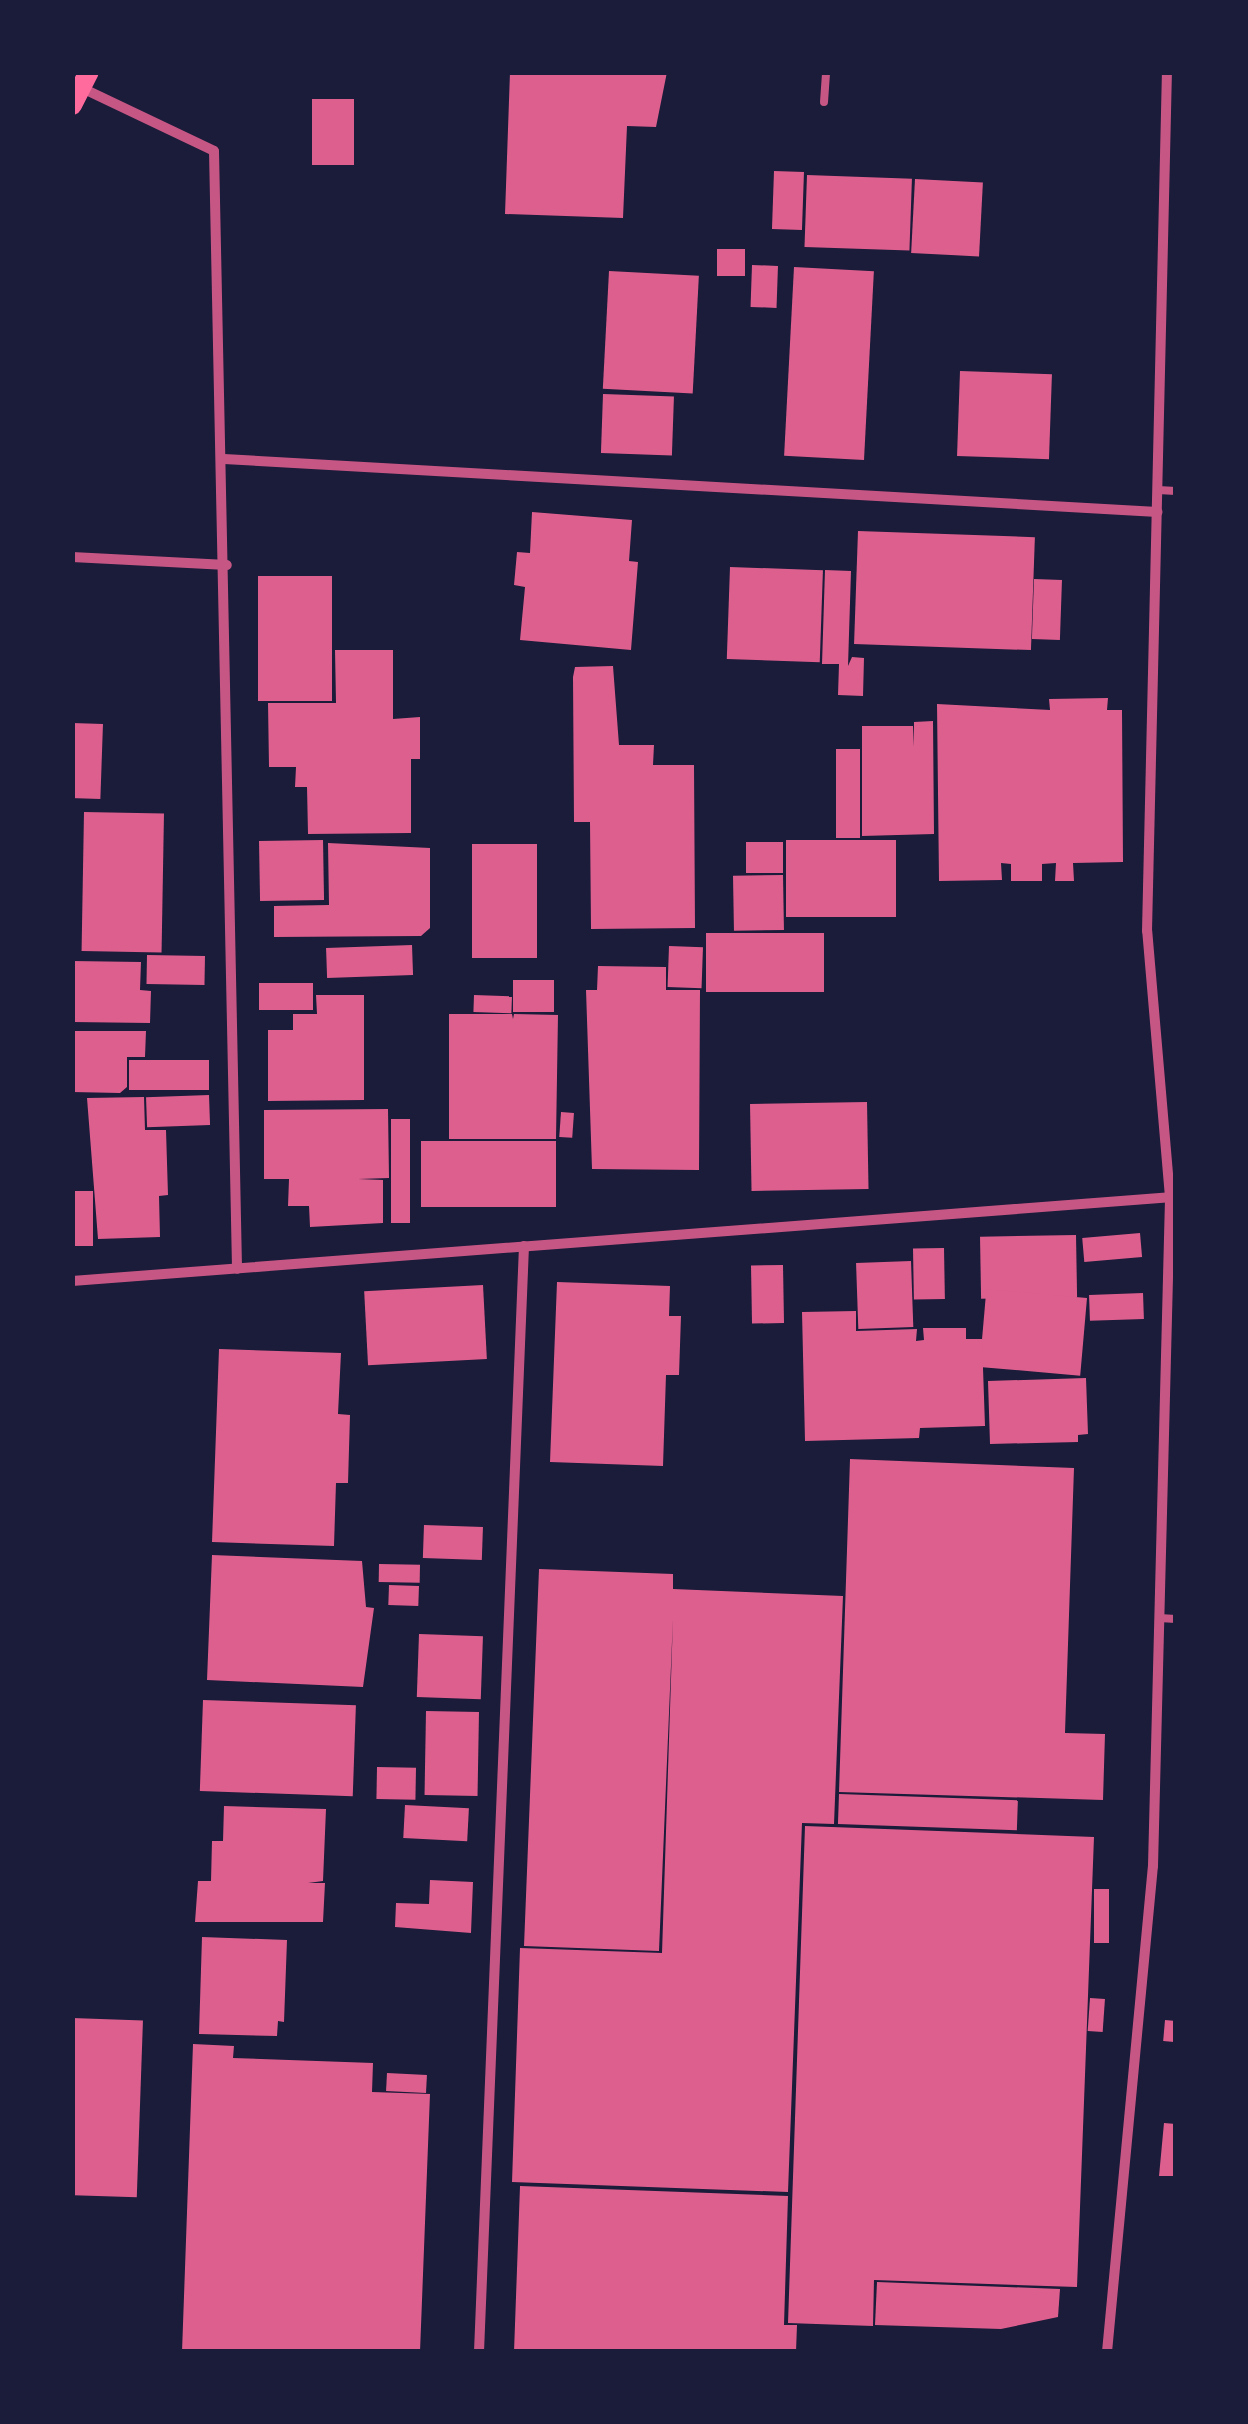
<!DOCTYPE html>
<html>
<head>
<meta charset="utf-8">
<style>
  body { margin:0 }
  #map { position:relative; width:1248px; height:2424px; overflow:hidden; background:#1b1b3a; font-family:"Fira Sans Condensed",sans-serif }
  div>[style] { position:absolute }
  .building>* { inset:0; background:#dd5f8e; transform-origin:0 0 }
  .service>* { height:8px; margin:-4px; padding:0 4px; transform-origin:4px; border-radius:4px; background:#c65784 }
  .minor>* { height:10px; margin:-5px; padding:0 5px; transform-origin:5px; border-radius:5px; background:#c65784 }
  .secondary>* { height:20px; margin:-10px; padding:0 10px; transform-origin:10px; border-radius:10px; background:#ff6b9d }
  span { translate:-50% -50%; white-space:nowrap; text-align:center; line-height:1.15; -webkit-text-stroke:8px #1b1b3a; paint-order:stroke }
  .frame { position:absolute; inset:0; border:75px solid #1b1b3a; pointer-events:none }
</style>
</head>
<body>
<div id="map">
  <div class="building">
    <i style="clip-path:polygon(510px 72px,667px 72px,656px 127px,627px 126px,623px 218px,505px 214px)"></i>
    <i style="left:312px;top:99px;width:42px;height:66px"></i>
    <i style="left:774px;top:171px;width:30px;height:58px;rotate:2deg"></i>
    <i style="left:807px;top:175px;width:105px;height:72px;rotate:2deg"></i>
    <i style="left:915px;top:179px;width:68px;height:74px;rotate:3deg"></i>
    <i style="left:717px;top:249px;width:28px;height:27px"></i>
    <i style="left:752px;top:265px;width:26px;height:42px;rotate:2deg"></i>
    <i style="left:794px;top:267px;width:80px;height:189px;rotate:3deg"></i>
    <i style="left:609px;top:271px;width:90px;height:118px;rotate:3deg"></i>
    <i style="left:960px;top:371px;width:92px;height:85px;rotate:2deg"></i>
    <i style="left:603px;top:394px;width:71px;height:59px;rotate:2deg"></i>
    <i style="clip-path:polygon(532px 512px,632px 520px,629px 561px,638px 562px,631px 650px,520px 640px,525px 587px,514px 585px,517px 552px,530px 553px)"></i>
    <i style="left:858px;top:531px;width:177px;height:113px;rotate:2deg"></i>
    <i style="left:730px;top:567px;width:93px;height:92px;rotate:2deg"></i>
    <i style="clip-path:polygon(825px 570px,851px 571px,848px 666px,852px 657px,864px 658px,863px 696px,838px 695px,839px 664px,822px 664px)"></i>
    <i style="left:258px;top:576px;width:74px;height:125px"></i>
    <i style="left:1034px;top:579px;width:28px;height:60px;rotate:2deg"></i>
    <i style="clip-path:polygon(335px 650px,393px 650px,393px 719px,420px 717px,420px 759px,411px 759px,411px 833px,308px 834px,307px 787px,295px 787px,296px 767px,269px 767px,268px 703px,336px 703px)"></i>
    <i style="clip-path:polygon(613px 666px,619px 745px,654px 745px,653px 765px,694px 765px,695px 928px,591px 929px,590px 822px,574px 822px,573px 677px,575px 667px)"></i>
    <i style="clip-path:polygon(1108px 698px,1107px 710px,1122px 710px,1123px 862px,1073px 863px,1074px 881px,1055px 881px,1056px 863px,1042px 864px,1042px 881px,1011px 881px,1011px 864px,1001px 863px,1002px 880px,939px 881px,937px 704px,1050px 710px,1049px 699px)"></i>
    <i style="clip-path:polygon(933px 721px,934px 834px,862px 836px,862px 726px,913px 726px,914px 747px,914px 722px)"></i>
    <i style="left:72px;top:723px;width:31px;height:75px;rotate:2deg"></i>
    <i style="left:836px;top:749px;width:24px;height:89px"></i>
    <i style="left:84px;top:812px;width:80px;height:139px;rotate:1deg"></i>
    <i style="left:323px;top:840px;width:60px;height:64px;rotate:89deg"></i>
    <i style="left:896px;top:840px;width:77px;height:110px;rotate:90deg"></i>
    <i style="left:746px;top:842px;width:37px;height:31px"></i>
    <i style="clip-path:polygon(328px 843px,430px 848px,430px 928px,421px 936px,274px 937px,274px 906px,329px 905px)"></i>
    <i style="left:472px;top:844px;width:65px;height:114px"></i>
    <i style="left:783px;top:875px;width:55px;height:50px;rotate:89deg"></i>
    <i style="left:706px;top:933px;width:118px;height:59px"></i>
    <i style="left:412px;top:945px;width:30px;height:86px;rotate:88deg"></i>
    <i style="left:669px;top:946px;width:34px;height:41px;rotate:2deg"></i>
    <i style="left:147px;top:955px;width:58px;height:29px;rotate:1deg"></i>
    <i style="clip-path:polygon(72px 961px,141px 962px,140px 990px,151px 991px,150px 1023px,72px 1022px)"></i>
    <i style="clip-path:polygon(598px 966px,666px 967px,666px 990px,700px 990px,699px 1170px,592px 1169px,586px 990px,597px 990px)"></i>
    <i style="left:513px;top:980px;width:41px;height:32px"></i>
    <i style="left:313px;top:983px;width:27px;height:54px;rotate:90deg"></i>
    <i style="clip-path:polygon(316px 995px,364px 995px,364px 1100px,268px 1101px,268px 1030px,293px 1030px,293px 1014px,317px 1014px)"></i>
    <i style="left:474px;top:995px;width:38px;height:17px;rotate:2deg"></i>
    <i style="clip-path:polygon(449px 1014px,512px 1014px,513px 1019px,514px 1014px,558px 1015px,556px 1139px,449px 1139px)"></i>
    <i style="clip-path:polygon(72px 1031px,146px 1031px,145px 1057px,127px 1057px,127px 1087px,120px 1093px,72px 1092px)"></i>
    <i style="left:129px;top:1060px;width:80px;height:30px"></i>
    <i style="left:209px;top:1095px;width:30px;height:63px;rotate:88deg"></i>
    <i style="clip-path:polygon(144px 1097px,145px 1130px,166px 1130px,168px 1195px,159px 1196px,160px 1237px,98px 1239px,87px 1098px)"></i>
    <i style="left:867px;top:1102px;width:87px;height:117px;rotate:89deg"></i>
    <i style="clip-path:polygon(388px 1109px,389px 1178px,358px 1179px,383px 1180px,383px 1223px,310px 1227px,309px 1206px,288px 1206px,289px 1179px,264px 1179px,264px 1110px)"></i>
    <i style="left:561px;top:1112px;width:13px;height:25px;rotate:4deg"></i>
    <i style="left:391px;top:1119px;width:19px;height:104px"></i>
    <i style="left:421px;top:1141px;width:135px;height:66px"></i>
    <i style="left:72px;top:1191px;width:21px;height:55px"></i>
    <i style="left:1140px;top:1233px;width:24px;height:58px;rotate:85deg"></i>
    <i style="left:1076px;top:1235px;width:62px;height:96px;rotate:89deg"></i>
    <i style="left:944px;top:1248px;width:51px;height:31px;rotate:89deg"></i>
    <i style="left:911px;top:1261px;width:66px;height:55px;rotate:88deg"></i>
    <i style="left:783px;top:1265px;width:58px;height:32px;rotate:89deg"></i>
    <i style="clip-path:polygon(557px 1282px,670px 1286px,669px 1316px,681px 1316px,679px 1375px,666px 1375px,663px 1466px,550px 1462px)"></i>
    <i style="left:483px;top:1285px;width:74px;height:119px;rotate:87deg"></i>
    <i style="left:1143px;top:1293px;width:26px;height:54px;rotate:88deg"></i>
    <i style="left:1087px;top:1298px;width:78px;height:101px;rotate:95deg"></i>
    <i style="clip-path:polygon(856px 1311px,856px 1331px,917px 1329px,916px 1341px,924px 1340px,923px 1328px,966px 1328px,966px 1339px,982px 1339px,985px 1426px,920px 1428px,919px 1438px,805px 1441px,802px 1312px)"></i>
    <i style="clip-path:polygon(219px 1349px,341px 1353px,338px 1414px,350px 1415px,348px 1483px,336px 1483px,334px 1546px,212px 1542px)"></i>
    <i style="clip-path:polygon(1086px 1378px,1088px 1434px,1078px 1435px,1078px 1442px,990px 1444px,988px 1381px)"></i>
    <i style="clip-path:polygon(850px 1459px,1074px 1468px,1065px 1733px,1105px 1734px,1103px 1800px,839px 1792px)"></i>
    <i style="left:424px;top:1525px;width:59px;height:33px;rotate:2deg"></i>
    <i style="clip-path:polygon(212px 1555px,362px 1561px,366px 1607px,374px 1608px,363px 1687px,207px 1680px)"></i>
    <i style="left:379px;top:1564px;width:41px;height:18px;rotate:1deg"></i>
    <i style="clip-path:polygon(539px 1569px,673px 1574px,673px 1589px,843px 1596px,834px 1824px,802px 1823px,788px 2192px,512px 2182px,520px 1948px,662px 1953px,673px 1618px,659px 1951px,524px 1946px)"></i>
    <i style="left:389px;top:1585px;width:30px;height:20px;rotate:2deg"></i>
    <i style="left:419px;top:1634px;width:64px;height:63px;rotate:2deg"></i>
    <i style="left:203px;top:1700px;width:153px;height:91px;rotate:2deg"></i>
    <i style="left:426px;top:1711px;width:53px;height:84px;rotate:1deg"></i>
    <i style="left:377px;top:1767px;width:39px;height:32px;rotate:1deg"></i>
    <i style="left:839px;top:1794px;width:179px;height:30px;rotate:2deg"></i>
    <i style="left:405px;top:1805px;width:64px;height:33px;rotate:3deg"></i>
    <i style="clip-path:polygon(224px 1806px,326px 1809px,323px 1881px,308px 1883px,325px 1883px,323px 1922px,195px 1922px,198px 1881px,211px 1881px,212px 1841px,223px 1841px)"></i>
    <i style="clip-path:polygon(805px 1826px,1094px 1837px,1077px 2287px,874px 2280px,873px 2326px,788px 2323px)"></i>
    <i style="clip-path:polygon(430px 1880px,473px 1882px,471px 1933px,395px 1927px,396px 1903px,429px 1904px)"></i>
    <i style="left:1094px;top:1889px;width:15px;height:54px"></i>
    <i style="clip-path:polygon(202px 1937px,287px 1940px,284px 2022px,278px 2021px,277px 2036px,199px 2034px)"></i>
    <i style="left:1090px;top:1998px;width:15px;height:33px;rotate:4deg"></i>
    <i style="left:72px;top:2018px;width:71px;height:177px;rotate:2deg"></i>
    <i style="left:1165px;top:2020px;width:11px;height:21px;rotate:5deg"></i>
    <i style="clip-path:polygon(193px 2044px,234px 2046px,233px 2058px,373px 2063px,372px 2092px,430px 2094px,420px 2352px,182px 2352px)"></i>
    <i style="left:387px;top:2073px;width:40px;height:18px;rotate:3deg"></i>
    <i style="clip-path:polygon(1164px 2123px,1176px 2124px,1176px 2176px,1159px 2176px)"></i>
    <i style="clip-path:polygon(520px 2186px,788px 2196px,784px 2325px,797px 2325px,796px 2352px,514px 2352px)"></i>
    <i style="clip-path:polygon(877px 2282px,1060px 2289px,1058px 2317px,1001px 2329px,875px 2325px)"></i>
  </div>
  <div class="service">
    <i style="left:824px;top:102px;width:30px;rotate:-86deg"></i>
    <i style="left:1158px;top:490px;width:18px;rotate:3deg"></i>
    <i style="left:1159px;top:1618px;width:17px;rotate:3deg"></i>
  </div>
  <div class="minor">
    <i style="left:82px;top:88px;width:146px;rotate:25.5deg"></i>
    <i style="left:214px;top:151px;width:1118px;rotate:88.82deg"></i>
    <i style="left:224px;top:459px;width:935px;rotate:3.25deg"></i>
    <i style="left:72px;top:557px;width:155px;rotate:3deg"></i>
    <i style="left:72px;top:1281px;width:1104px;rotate:-4.36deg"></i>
    <i style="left:479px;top:2352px;width:1107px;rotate:-87.67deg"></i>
    <i style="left:1107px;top:2352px;width:488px;rotate:-84.6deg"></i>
    <i style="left:1153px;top:1866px;width:669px;rotate:-88.54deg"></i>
    <i style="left:1170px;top:1197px;width:267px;rotate:-94.9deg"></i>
    <i style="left:1147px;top:931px;width:859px;rotate:-88.67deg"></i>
  </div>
  <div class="secondary">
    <i style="left:72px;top:105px;width:37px;rotate:-63deg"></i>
  </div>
  <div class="frame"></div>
</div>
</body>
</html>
